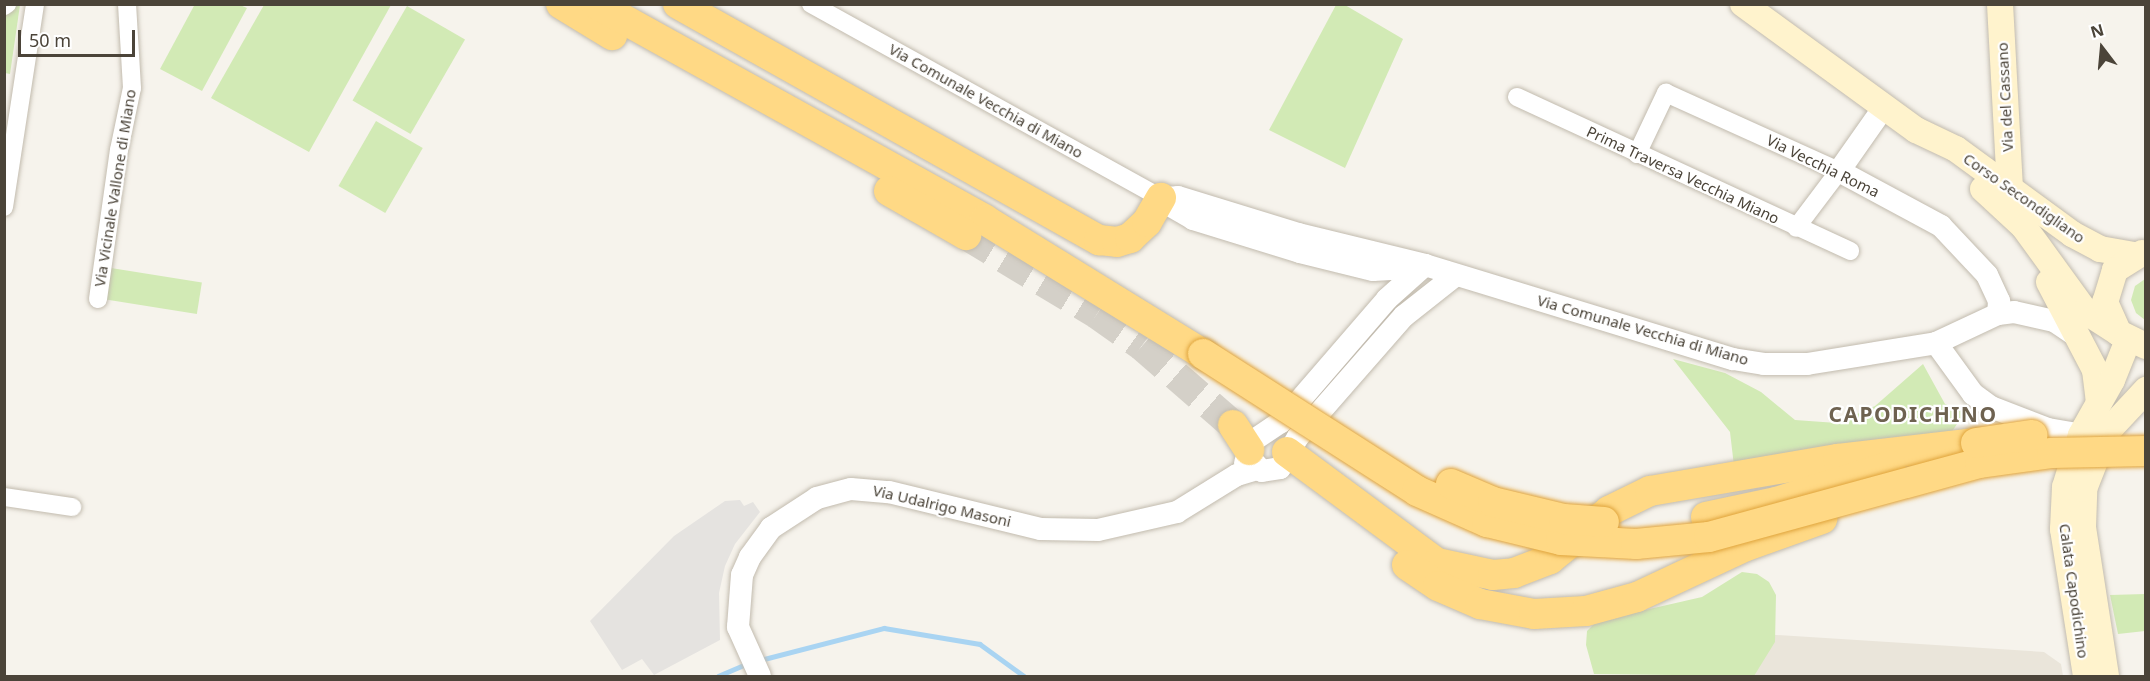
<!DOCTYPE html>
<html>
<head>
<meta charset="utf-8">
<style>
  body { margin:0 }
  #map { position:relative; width:2150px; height:681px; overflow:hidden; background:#f6f3ec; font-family:"Noto Sans",sans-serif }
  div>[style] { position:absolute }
  .residential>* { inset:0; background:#eae5da }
  .green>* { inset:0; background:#d2eab5; transform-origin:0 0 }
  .parking>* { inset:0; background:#e5e3e0 }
  .stream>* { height:4.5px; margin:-2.25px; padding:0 2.25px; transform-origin:2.25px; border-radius:2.25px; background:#a9d4f2 }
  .trunk-tunnel>* { height:30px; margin-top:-15px; transform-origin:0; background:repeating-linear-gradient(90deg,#d4d0c8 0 30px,transparent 0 45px) }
  .roads { filter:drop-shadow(0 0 2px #c2bbae) drop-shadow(0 0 2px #c2bbae) }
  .minor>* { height:18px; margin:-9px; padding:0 9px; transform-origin:9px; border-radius:9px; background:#fff }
  .tertiary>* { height:22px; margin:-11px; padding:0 11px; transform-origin:11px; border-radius:11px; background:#fff }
  .secondary>* { height:26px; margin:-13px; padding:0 13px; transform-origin:13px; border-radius:13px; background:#fff3cd }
  .trunk>* { height:30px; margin:-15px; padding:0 15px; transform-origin:15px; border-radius:15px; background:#ffd985 }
  .bridges { filter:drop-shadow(0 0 2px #e0a43c) drop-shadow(0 0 2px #e0a43c) }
  .trunk-bridge>* { height:30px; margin:-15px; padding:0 15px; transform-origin:15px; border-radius:15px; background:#ffd985 }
  span { translate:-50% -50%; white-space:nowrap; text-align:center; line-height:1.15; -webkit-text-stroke:4.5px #fff; paint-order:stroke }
  .street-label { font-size:15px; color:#4b4439 }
  .district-label { font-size:21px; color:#6e6250; font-weight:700; letter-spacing:1.5px }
  .frame { position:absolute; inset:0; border:6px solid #4b4439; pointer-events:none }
  .north { position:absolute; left:2072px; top:18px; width:60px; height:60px; -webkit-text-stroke:4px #fff; paint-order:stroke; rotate:344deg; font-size:16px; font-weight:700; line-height:24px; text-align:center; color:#4b4439 }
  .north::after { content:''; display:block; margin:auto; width:21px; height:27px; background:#4b4439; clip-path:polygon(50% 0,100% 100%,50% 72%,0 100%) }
  .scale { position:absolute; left:18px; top:30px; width:117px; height:27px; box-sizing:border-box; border:3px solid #4b4439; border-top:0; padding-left:8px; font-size:18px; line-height:21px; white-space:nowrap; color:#4b4439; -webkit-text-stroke:4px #fff; paint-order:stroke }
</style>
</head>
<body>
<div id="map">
  <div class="residential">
    <i style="clip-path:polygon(1762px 634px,2044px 652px,2061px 664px,2063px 676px,1747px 676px)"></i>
  </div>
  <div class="green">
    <i style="clip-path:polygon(195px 4px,240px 5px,247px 8px,202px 91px,160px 69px)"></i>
    <i style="clip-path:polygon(16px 5px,20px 5px,10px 74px,5px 73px,4px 14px)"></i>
    <i style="clip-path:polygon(264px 5px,391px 5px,309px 152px,211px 98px)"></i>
    <i style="clip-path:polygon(1336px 5px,1345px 5px,1403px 39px,1345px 168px,1269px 130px)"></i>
    <i style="left:407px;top:6px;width:67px;height:109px;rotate:30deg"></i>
    <i style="left:376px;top:121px;width:54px;height:75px;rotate:30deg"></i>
    <i style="left:111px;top:268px;width:92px;height:32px;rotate:9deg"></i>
    <i style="clip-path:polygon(2145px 279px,2145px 320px,2136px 313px,2131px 300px,2135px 286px)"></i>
    <i style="clip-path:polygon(1673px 359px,1725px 373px,1761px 392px,1795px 420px,1837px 423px,1875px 406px,1923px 364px,1945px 404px,1965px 412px,1951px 433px,1734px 466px,1730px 432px)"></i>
    <i style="clip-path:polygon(1742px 572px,1757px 574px,1769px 582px,1776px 595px,1775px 642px,1754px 676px,1594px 674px,1586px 645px,1587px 631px,1597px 621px,1702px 597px)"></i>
    <i style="clip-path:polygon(2145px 594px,2145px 631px,2118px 634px,2110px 595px)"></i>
  </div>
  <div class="parking">
    <i style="clip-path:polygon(740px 500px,744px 506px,753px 502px,760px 512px,735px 544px,725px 566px,719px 593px,720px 640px,654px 675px,642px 659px,622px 670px,590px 621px,674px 536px,725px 501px)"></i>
  </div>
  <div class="stream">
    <i style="left:760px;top:660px;width:128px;rotate:-14.5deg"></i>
    <i style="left:884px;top:628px;width:97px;rotate:9.5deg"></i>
    <i style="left:980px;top:644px;width:54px;rotate:36deg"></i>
    <i style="left:718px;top:676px;width:30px;rotate:-23deg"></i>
  </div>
  <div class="trunk-tunnel">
    <i style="left:966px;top:235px;width:153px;rotate:31.1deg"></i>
    <i style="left:1097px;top:314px;width:55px;rotate:35.4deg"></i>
    <i style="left:1142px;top:346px;width:121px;rotate:41deg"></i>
  </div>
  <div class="roads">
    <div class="minor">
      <i style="left:811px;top:4px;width:400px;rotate:29deg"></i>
      <i style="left:4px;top:6px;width:4px;rotate:-34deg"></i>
      <i style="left:1517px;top:97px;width:367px;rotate:24.8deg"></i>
      <i style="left:1637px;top:154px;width:68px;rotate:-64.6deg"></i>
      <i style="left:1666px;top:93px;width:190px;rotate:24.3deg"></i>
      <i style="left:1839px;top:171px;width:71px;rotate:127deg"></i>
      <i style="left:4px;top:207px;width:205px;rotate:-81.3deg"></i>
      <i style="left:98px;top:299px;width:150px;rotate:-82deg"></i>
      <i style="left:119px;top:150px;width:63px;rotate:-78.2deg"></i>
      <i style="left:132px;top:88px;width:84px;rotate:-93.4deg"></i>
      <i style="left:4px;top:497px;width:69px;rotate:8.4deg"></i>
    </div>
    <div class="tertiary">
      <i style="left:1884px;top:107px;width:78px;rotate:125.1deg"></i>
      <i style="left:1839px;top:171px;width:116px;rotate:28.3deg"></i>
      <i style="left:1941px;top:226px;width:67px;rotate:46.8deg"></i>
      <i style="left:1987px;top:275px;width:29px;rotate:65deg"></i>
      <i style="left:1999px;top:301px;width:13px;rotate:94deg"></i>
      <i style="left:1161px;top:198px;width:17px;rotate:-3deg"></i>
      <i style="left:1178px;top:197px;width:126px;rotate:17.1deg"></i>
      <i style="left:1298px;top:234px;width:131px;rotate:13.7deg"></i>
      <i style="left:1425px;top:265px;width:322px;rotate:17deg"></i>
      <i style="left:1733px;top:359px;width:31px;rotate:9deg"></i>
      <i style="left:1764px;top:364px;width:43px"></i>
      <i style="left:1807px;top:364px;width:131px;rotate:-9.2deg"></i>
      <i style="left:1936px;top:343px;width:68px;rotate:-25.1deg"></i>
      <i style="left:1998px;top:314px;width:16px;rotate:-7deg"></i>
      <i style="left:2014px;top:312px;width:41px;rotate:12.7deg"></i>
      <i style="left:2054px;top:321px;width:29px;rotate:34deg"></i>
      <i style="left:1164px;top:202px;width:34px;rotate:30deg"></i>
      <i style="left:1193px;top:219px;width:112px;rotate:17.1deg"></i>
      <i style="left:1300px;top:252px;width:75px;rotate:13.9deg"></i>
      <i style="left:1373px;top:270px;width:36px;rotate:-3deg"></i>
      <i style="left:1936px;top:343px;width:63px;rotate:54deg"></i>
      <i style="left:1973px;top:394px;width:22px;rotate:36deg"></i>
      <i style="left:1991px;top:407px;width:61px;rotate:21.1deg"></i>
      <i style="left:2048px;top:429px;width:34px;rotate:10deg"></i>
      <i style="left:1249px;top:457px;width:19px;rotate:47deg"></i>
      <i style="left:1262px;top:471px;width:18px;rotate:-9deg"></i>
      <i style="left:1280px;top:468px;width:36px;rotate:-60deg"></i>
      <i style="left:1298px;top:437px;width:161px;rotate:-48.8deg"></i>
      <i style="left:1404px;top:316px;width:66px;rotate:-38.3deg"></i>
      <i style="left:1245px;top:463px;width:25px;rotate:-69deg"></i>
      <i style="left:1254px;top:440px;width:32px;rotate:-34deg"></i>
      <i style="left:1281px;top:422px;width:162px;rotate:-49.2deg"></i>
      <i style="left:1387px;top:299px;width:51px;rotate:-41.8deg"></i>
      <i style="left:760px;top:676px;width:54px;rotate:-114.2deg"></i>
      <i style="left:738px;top:627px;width:52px;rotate:-85.6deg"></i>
      <i style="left:742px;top:575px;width:20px;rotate:-66deg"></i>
      <i style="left:750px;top:557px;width:36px;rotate:-54deg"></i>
      <i style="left:771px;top:528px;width:55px;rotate:-33.1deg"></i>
      <i style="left:817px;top:498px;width:35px;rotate:-15deg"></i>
      <i style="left:851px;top:489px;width:38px;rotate:5deg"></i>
      <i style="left:889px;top:492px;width:156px;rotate:13.7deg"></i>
      <i style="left:1041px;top:529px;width:57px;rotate:1deg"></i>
      <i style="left:1098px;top:530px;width:81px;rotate:-12.8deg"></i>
      <i style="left:1177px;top:512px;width:70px;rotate:-31.7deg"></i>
      <i style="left:1237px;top:475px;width:21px;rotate:-17deg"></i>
    </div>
    <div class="secondary">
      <i style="left:1743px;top:4px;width:214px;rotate:36.1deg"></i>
      <i style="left:1916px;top:130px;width:44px;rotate:25.4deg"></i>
      <i style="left:1956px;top:149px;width:144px;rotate:36.2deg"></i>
      <i style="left:2072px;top:234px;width:32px;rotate:28deg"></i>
      <i style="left:2100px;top:249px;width:36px;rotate:10deg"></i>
      <i style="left:2000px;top:4px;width:185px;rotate:86.9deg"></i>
      <i style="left:1983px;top:189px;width:56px;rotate:42.8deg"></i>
      <i style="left:2024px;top:227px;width:104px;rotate:54deg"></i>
      <i style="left:2085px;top:311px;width:40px;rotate:32.9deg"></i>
      <i style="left:2142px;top:253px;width:32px;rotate:148deg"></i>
      <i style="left:2115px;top:270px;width:34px;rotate:107deg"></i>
      <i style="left:2105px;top:302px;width:34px;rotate:66deg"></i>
      <i style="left:2119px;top:333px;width:30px;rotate:26deg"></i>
      <i style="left:2049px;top:282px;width:99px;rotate:62.4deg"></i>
      <i style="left:2095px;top:370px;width:32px;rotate:83deg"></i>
      <i style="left:2086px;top:676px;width:149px;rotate:-98.9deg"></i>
      <i style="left:2063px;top:529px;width:42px;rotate:-87.3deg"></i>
      <i style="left:2065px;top:487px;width:54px;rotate:-72.9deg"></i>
      <i style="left:2081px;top:435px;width:63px;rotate:-60.6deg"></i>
      <i style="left:2112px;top:380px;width:43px;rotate:-68.2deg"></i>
      <i style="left:2106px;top:676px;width:151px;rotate:-98.8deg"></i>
      <i style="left:2083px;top:527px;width:38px;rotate:-88deg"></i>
      <i style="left:2084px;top:489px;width:60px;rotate:-68.6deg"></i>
      <i style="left:2106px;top:433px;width:59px;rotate:-47.1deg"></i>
    </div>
    <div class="trunk">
      <i style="left:561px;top:4px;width:60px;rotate:31.3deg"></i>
      <i style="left:596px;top:4px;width:445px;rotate:29deg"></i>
      <i style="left:985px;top:220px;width:256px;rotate:31.6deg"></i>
      <i style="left:678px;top:4px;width:483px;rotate:29.3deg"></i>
      <i style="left:1099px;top:240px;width:18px;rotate:6deg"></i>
      <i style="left:1117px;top:242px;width:14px;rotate:-17deg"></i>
      <i style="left:1130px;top:238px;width:23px;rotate:-43deg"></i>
      <i style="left:1147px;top:222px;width:28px;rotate:-60deg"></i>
      <i style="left:889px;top:191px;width:89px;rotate:29.7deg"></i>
      <i style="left:1233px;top:425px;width:30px;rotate:57deg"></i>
      <i style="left:1287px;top:452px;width:187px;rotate:36.5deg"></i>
      <i style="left:1437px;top:563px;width:57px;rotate:12.1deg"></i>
      <i style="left:1493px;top:575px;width:21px;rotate:-5deg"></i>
      <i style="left:1514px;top:573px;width:39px;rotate:-21deg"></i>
      <i style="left:1550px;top:559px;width:76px;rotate:-39.1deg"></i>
      <i style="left:1609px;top:511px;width:46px;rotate:-26deg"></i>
      <i style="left:1650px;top:491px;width:191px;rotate:-9.7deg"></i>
      <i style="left:1838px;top:459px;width:139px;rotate:-6.6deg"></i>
      <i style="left:1706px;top:517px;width:72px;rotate:-12.1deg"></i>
      <i style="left:1776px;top:502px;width:120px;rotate:-17.5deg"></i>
      <i style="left:1407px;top:565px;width:37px;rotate:34deg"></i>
      <i style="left:1438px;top:586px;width:46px;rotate:23.2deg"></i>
      <i style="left:1480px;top:604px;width:55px;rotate:10.5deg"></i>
      <i style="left:1534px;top:614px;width:52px;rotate:-3.3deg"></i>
      <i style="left:1586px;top:611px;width:53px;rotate:-15.4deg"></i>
      <i style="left:1637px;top:597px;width:120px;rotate:-25.1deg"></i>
      <i style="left:1746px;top:546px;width:81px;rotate:-19.6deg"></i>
    </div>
  </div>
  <div class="bridges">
    <div class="trunk-bridge">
      <i style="left:1203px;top:354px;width:254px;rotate:32.6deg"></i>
      <i style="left:1417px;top:491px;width:77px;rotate:23.9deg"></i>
      <i style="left:1487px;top:522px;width:76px;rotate:13.7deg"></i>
      <i style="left:1561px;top:540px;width:75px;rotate:3.1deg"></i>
      <i style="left:1636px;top:544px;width:73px;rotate:-5.5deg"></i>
      <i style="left:1709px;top:537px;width:281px;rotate:-15.3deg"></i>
      <i style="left:1980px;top:463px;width:73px;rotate:-7.9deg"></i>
      <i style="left:2052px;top:453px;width:94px;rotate:-1.2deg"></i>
      <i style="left:1976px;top:443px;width:57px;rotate:-8.1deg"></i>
      <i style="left:1451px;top:484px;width:46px;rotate:23.2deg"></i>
      <i style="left:1493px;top:502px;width:73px;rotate:13.5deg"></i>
      <i style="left:1564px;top:519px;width:40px;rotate:4.3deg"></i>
    </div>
  </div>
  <div class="street-label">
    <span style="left:2005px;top:97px;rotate:-93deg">Via del Cassano</span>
    <span style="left:986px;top:101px;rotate:29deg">Via Comunale Vecchia di Miano</span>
    <span style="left:1823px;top:166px;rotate:26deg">Via Vecchia Roma</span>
    <span style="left:1683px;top:175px;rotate:25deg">Prima Traversa Vecchia Miano</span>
    <span style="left:115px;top:188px;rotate:-81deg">Via Vicinale Vallone di Miano</span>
    <span style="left:2024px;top:198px;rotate:35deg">Corso Secondigliano</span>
    <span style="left:1643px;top:330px;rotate:16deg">Via Comunale Vecchia di Miano</span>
    <span style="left:942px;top:506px;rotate:13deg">Via Udalrigo Masoni</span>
    <span style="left:2074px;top:591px;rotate:82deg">Calata Capodichino</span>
  </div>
  <div class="district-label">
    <span style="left:1913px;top:414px">CAPODICHINO</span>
  </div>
  <div class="frame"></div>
  <div class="north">N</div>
  <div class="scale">50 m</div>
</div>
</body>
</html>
